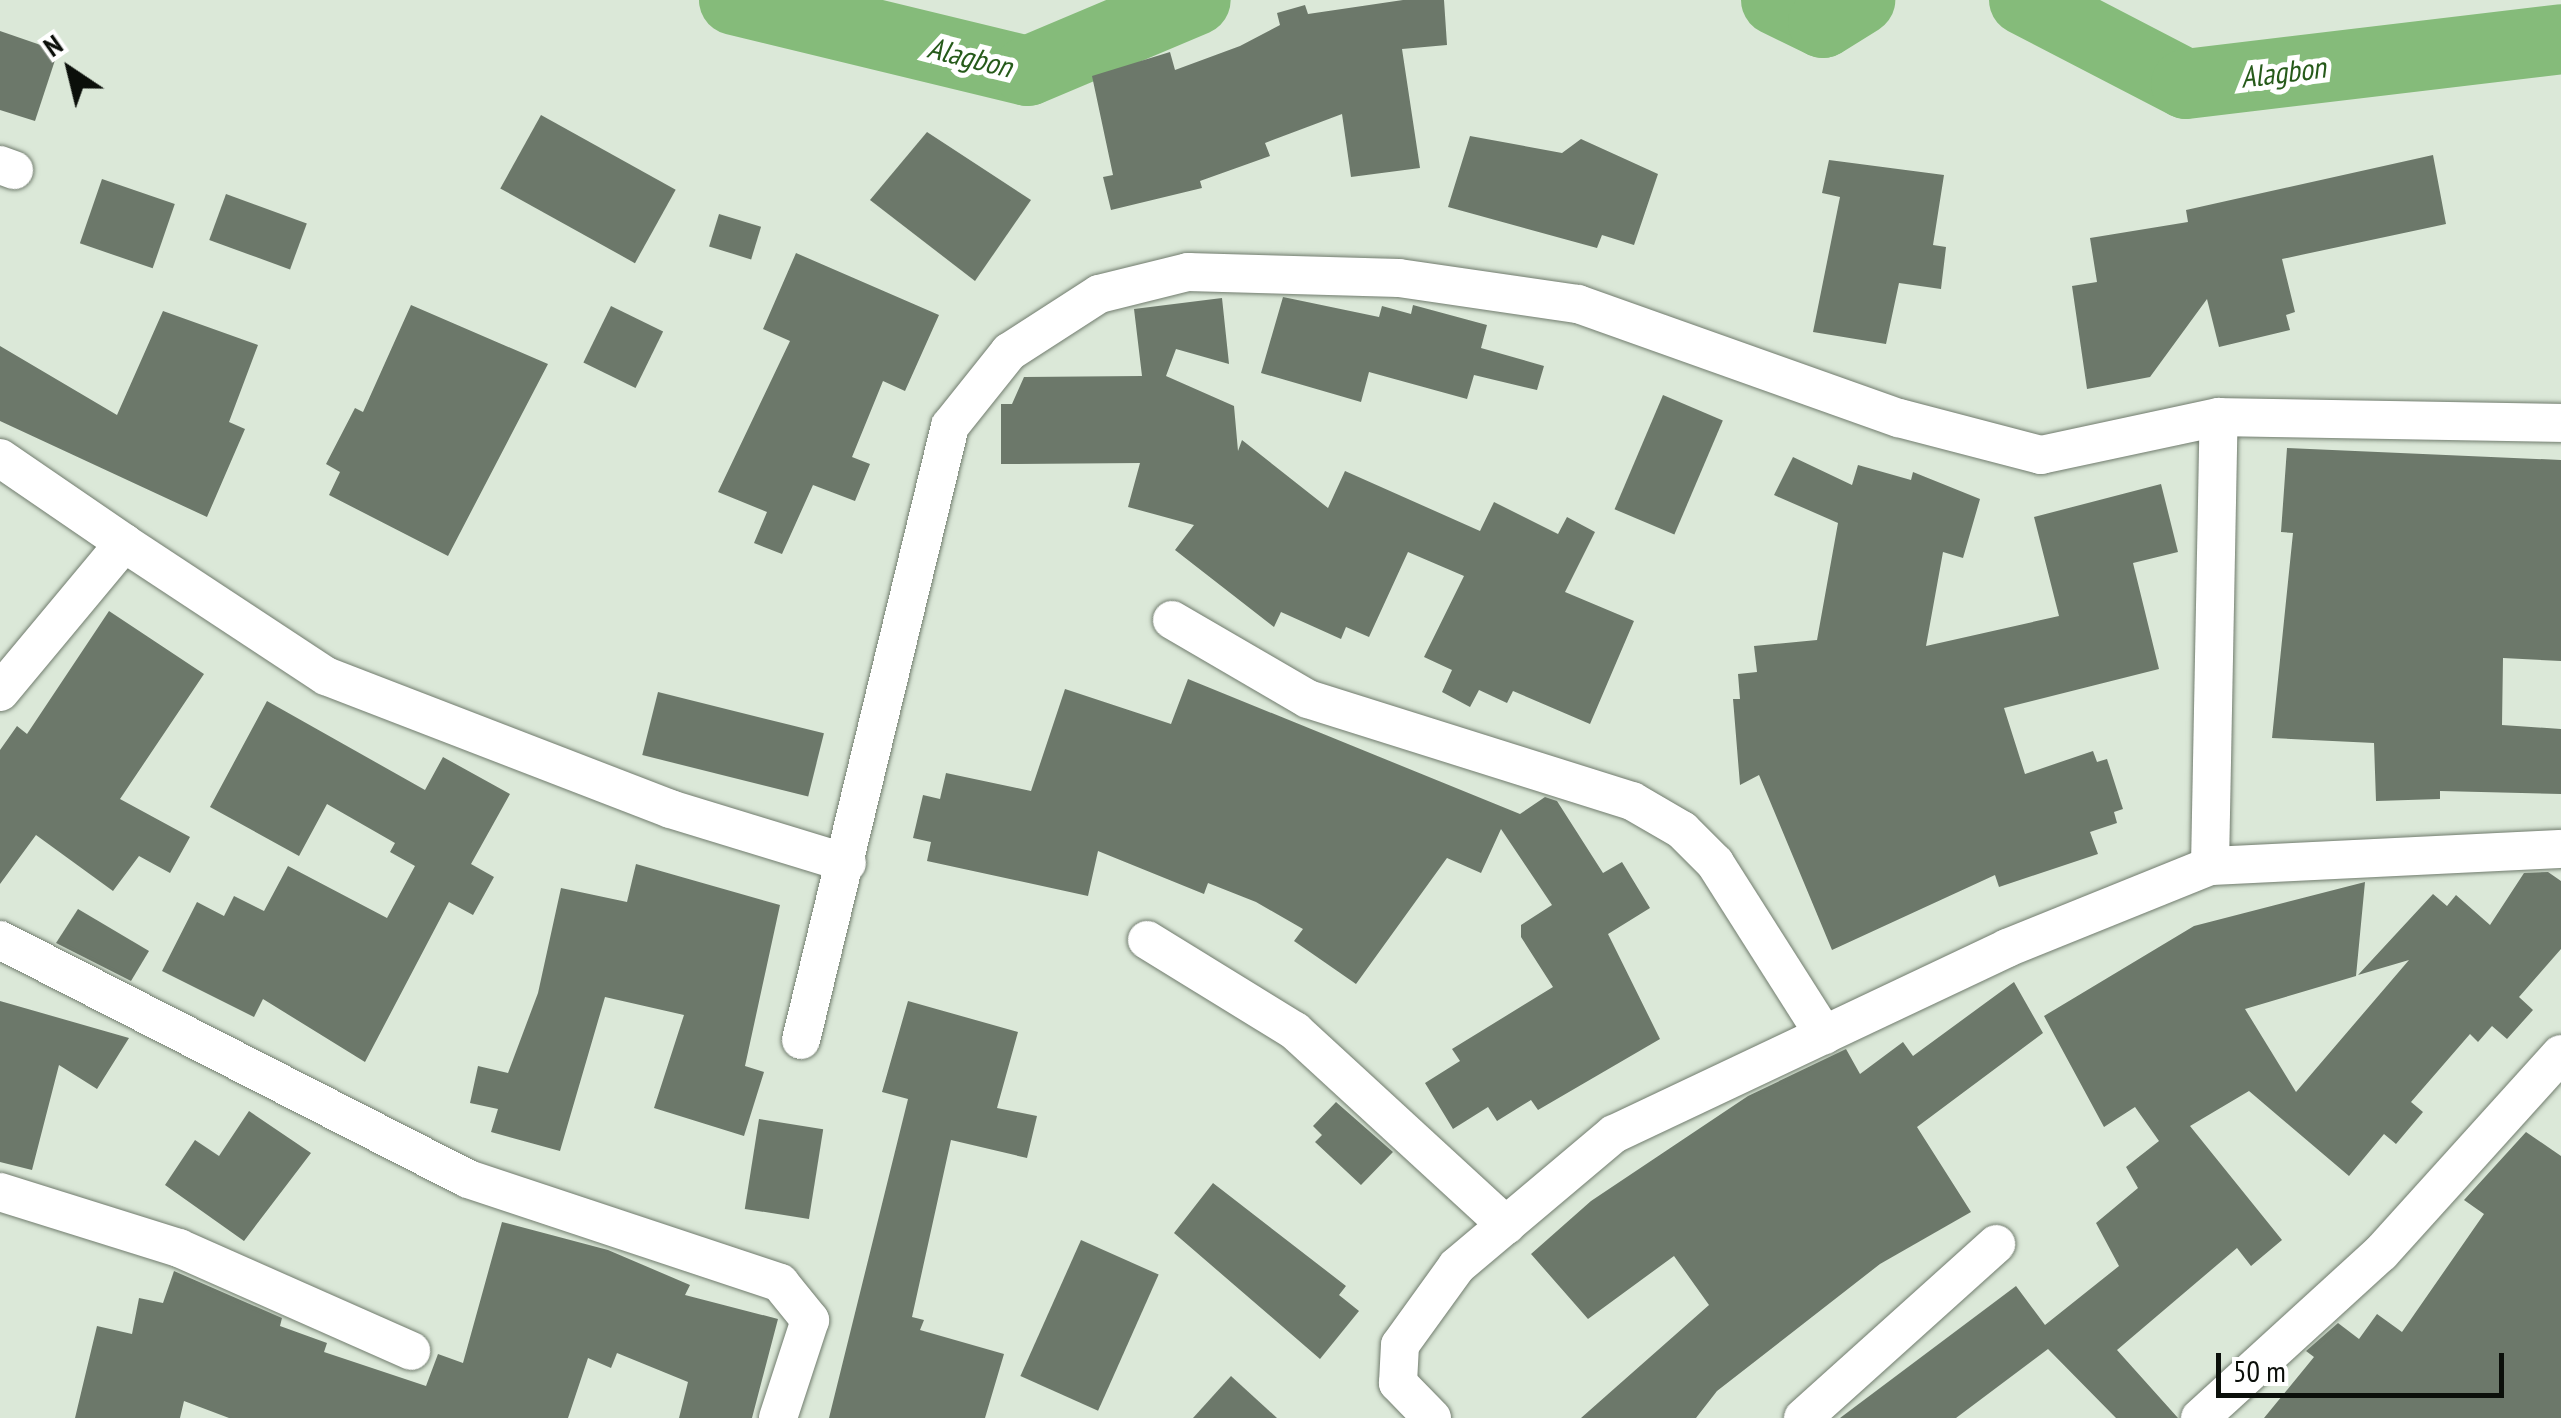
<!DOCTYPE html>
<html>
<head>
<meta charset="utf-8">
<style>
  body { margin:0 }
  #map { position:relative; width:2561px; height:1418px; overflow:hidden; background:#dbe8d8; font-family:"PT Sans Narrow",sans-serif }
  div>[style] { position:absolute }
  .river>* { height:70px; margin:-35px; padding:0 35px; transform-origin:35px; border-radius:35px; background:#85bb7a }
  .building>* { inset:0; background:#6c786a; transform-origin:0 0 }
  .roads { filter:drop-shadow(0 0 2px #717c6e) drop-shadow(0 0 2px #717c6e) }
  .street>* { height:38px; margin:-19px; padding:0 19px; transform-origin:19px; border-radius:19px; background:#fff }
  span { translate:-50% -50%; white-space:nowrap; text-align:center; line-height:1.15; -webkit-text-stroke:10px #fff; paint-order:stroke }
  .water-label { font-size:30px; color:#265a1a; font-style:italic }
  .north { position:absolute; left:20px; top:20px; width:100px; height:100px; -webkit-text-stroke:8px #fff; paint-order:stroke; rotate:325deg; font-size:28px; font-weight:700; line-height:40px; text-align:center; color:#0b0f0a }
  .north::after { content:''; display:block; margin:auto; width:35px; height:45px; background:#0b0f0a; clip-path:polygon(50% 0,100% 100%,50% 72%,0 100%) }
  .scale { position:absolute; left:2216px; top:1353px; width:288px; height:45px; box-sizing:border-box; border:5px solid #0b0f0a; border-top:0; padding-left:12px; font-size:30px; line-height:35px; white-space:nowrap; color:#0b0f0a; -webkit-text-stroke:8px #fff; paint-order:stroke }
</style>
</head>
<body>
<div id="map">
  <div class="river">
    <i style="left:734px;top:0;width:302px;rotate:13.6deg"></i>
    <i style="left:1028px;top:71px;width:182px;rotate:-22.9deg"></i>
    <i style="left:1776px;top:0;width:52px;rotate:26.1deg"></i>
    <i style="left:1823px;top:23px;width:44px;rotate:-31.9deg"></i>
    <i style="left:2024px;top:0;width:182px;rotate:27.4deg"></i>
    <i style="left:2186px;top:84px;width:378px;rotate:-6.8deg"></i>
  </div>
  <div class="building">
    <i style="clip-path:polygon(1403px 0,1444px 0,1447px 45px,1402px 49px,1420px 168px,1351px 177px,1342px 114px,1265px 143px,1270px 156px,1200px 181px,1202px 188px,1111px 210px,1103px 177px,1113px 175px,1092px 76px,1170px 52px,1175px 70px,1240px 46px,1280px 25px,1277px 13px,1305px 5px,1308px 14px)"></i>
    <i style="clip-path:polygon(0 31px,58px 51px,35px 121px,0 110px)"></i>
    <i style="left:541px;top:115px;width:154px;height:84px;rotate:29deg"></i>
    <i style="clip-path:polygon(927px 132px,1031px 200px,975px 281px,870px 200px)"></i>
    <i style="clip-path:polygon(1470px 136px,1562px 153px,1581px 139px,1658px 174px,1634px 245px,1602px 235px,1597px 248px,1448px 207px)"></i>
    <i style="clip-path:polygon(2433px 155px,2446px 224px,2282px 259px,2295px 312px,2286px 315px,2290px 330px,2219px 347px,2207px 299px,2150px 377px,2087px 389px,2072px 286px,2097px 282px,2090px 238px,2188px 222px,2186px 210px)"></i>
    <i style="clip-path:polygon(1829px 160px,1944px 175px,1933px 245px,1946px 247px,1941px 289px,1899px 283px,1886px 344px,1813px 332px,1840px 197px,1822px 193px)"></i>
    <i style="left:102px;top:179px;width:77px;height:68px;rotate:19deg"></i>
    <i style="left:226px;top:194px;width:86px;height:49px;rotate:20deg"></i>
    <i style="left:719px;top:214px;width:44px;height:34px;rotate:17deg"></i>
    <i style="clip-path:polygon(796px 253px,939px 315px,905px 391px,883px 381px,852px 457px,870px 464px,855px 501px,813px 485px,782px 554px,754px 543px,767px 512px,718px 492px,790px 341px,763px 329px)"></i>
    <i style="clip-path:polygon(1283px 297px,1379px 317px,1382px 306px,1411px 314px,1413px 305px,1487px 325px,1481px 348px,1544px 366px,1537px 390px,1474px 375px,1467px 399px,1369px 372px,1361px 402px,1261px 373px)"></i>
    <i style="clip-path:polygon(1222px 298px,1229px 364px,1176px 349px,1166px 376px,1234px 406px,1238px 451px,1242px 440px,1328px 508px,1345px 471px,1480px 531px,1494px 502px,1558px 534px,1567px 517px,1595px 532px,1565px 592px,1634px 621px,1590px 724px,1513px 691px,1507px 703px,1479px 690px,1470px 707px,1442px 692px,1452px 670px,1424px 657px,1464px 576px,1408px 552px,1369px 637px,1346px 627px,1341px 639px,1281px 612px,1274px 627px,1175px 550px,1194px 525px,1128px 507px,1140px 463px,1001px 464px,1001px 404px,1012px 404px,1024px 377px,1142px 376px,1134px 309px)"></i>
    <i style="clip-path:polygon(411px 305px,548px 364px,448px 556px,329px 495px,340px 472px,326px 464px,355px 408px,363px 412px)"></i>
    <i style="left:611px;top:306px;width:58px;height:63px;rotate:26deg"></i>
    <i style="clip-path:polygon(163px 311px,258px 345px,229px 422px,245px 429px,207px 517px,0 421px,0 346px,117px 415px)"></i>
    <i style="left:1663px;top:395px;width:65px;height:124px;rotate:23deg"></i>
    <i style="clip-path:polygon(2287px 448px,2561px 460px,2561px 661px,2503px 658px,2502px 725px,2561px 729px,2561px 794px,2440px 791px,2440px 799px,2376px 801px,2374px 743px,2272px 738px,2293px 533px,2281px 532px)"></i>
    <i style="clip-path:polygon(1793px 457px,1852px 485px,1858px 465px,1911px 480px,1913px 472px,1980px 499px,1963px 558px,1943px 552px,1926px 646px,2059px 616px,2034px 517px,2161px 484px,2178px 552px,2133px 563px,2159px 669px,2004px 708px,2025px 774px,2093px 751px,2097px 762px,2107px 759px,2123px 809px,2114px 812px,2117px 823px,2090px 832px,2098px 854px,1999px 887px,1995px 875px,1832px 950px,1759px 775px,1740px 785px,1733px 699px,1740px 699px,1738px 674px,1757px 672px,1754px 646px,1817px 640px,1838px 523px,1774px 495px)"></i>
    <i style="clip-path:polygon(109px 611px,204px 674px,120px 799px,190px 837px,170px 873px,139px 856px,113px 891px,36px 835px,0 884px,0 750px,17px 726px,27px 734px)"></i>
    <i style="clip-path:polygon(1188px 679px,1520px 814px,1545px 797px,1557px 801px,1603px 873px,1622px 862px,1650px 908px,1608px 934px,1660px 1039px,1538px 1110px,1531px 1100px,1497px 1121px,1488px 1107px,1453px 1129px,1425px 1083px,1460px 1061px,1452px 1049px,1553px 987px,1521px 937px,1521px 925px,1552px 905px,1501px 829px,1481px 873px,1447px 858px,1356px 984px,1294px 941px,1303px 929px,1256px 902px,1208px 883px,1204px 894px,1098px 851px,1088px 896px,927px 861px,931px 842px,913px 838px,923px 795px,940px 799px,946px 773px,1031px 791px,1065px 689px,1171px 724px)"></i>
    <i style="left:658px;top:692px;width:171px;height:65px;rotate:14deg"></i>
    <i style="clip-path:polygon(267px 701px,425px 790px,443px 757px,510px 794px,471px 864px,494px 877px,473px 915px,449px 902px,365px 1062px,263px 999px,254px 1017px,162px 971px,197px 902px,224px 916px,234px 896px,264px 911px,288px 866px,387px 918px,415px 866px,390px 852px,395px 843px,327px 804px,299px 856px,210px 807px)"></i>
    <i style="clip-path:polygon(636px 864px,780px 905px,745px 1066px,764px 1072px,744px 1136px,654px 1108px,684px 1015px,605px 997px,560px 1151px,491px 1132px,498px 1109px,470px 1103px,478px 1066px,508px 1073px,538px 993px,561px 888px,627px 902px)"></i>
    <i style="clip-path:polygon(2548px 872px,2561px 881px,2561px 949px,2519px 997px,2533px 1010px,2507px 1039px,2492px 1026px,2478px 1042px,2470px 1034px,2411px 1102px,2423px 1112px,2396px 1144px,2384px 1134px,2349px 1176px,2249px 1091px,2190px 1126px,2282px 1240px,2251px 1266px,2237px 1248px,2117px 1350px,2178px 1418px,2116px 1418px,2048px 1349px,1956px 1418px,1840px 1418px,2016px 1286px,2045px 1325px,2119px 1266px,2096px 1223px,2138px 1188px,2126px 1167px,2159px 1141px,2135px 1107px,2104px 1127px,2044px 1016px,2194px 926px,2365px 882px,2356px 976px,2245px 1009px,2296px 1092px,2409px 960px,2358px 975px,2433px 894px,2447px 906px,2456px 895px,2490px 925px,2524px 873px)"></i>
    <i style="clip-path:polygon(78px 909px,149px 951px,131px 981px,56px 943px)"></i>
    <i style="clip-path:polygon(2014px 982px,2043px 1033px,1917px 1127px,1971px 1212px,1880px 1264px,1717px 1391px,1696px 1418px,1581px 1418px,1709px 1305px,1674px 1256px,1588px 1319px,1531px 1254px,1591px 1201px,1748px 1096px,1846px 1049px,1860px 1074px,1903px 1042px,1913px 1056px)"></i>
    <i style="clip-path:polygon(0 1001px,129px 1038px,97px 1089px,59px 1065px,32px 1170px,0 1162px)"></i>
    <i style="clip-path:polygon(908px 1001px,1018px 1032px,997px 1108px,1037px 1116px,1027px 1158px,951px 1140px,912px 1317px,924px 1320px,920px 1330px,1004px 1354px,985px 1418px,829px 1418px,908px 1099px,882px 1092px)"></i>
    <i style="clip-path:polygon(1336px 1102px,1393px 1152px,1361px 1185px,1315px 1142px,1322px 1135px,1313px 1126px)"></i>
    <i style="clip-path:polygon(249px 1111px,311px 1153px,244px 1241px,165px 1185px,195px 1140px,219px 1156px)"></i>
    <i style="left:759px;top:1119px;width:65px;height:91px;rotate:9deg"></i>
    <i style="clip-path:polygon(2526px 1132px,2561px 1156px,2561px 1418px,2264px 1418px,2314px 1357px,2306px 1351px,2338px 1323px,2359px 1339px,2377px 1314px,2402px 1332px,2484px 1214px,2464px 1200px)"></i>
    <i style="clip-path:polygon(1213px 1183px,1346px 1286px,1339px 1295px,1359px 1311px,1320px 1359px,1174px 1233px)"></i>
    <i style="clip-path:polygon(502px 1222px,608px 1250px,690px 1285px,685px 1295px,778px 1319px,752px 1418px,679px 1418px,688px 1382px,617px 1353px,611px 1368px,588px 1358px,568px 1418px,229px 1418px,184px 1401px,180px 1418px,75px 1418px,97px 1326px,132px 1334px,139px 1298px,163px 1303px,174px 1271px,282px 1318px,280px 1326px,327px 1343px,324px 1352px,426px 1386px,438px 1354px,463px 1363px)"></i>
    <i style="left:1081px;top:1240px;width:85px;height:149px;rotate:24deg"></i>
    <i style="clip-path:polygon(1231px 1376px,1277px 1418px,1193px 1418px)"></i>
  </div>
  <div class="roads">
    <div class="street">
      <i style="left:0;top:165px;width:15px;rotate:20deg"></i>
      <i style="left:0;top:458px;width:150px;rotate:34.4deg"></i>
      <i style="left:1172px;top:620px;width:157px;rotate:30.2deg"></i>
      <i style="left:1308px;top:699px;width:340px;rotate:17.5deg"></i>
      <i style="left:1632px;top:801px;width:58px;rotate:30.1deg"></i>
      <i style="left:1682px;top:830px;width:47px;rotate:45deg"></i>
      <i style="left:1715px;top:863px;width:204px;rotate:57.6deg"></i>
      <i style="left:0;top:692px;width:194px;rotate:-50.2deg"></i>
      <i style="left:124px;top:543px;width:242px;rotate:33.4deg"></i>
      <i style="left:326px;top:676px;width:369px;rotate:21.1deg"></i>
      <i style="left:670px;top:809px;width:185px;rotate:17deg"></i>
      <i style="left:2210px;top:866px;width:449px;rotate:-88.9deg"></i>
      <i style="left:0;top:940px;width:525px;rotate:27.05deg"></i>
      <i style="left:468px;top:1179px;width:329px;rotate:18.4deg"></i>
      <i style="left:780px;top:1283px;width:48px;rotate:51deg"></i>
      <i style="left:810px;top:1320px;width:103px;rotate:108.1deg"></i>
      <i style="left:1147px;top:940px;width:174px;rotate:31.6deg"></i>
      <i style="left:1295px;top:1031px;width:287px;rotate:42.6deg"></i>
      <i style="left:801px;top:1040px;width:632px;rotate:-76.36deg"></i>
      <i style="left:950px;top:426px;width:95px;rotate:-51.4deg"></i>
      <i style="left:1009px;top:352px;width:107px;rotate:-32.8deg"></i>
      <i style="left:1099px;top:294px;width:92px;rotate:-13.9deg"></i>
      <i style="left:1188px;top:272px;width:211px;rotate:1.6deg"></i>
      <i style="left:1399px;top:278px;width:181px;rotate:8.3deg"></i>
      <i style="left:1578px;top:304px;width:341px;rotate:19.6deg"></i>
      <i style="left:1899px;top:418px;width:147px;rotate:14.6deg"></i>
      <i style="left:2041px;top:455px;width:182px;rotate:-12.1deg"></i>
      <i style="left:2219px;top:417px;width:342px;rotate:1deg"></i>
      <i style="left:0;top:1192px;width:188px;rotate:17.4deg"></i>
      <i style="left:179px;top:1248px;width:254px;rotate:23.9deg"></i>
      <i style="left:1432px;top:1418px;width:49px;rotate:-134.2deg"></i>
      <i style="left:1398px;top:1383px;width:38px;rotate:-87deg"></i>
      <i style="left:1400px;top:1345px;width:97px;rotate:-54.2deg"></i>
      <i style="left:1457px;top:1266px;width:205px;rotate:-40.1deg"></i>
      <i style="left:1614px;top:1134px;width:435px;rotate:-25.3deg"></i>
      <i style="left:2007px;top:948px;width:219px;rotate:-22deg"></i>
      <i style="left:2210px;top:866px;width:351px;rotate:-2.8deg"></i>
      <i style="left:1803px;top:1418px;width:260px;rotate:-42deg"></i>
      <i style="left:2200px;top:1418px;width:245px;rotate:-42.4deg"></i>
      <i style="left:2381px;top:1253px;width:268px;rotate:-47.9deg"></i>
    </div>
  </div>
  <div class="water-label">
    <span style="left:970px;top:57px;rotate:14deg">Alagbon</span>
    <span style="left:2283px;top:72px;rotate:-7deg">Alagbon</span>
  </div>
  <div class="north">N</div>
  <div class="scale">50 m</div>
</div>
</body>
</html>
